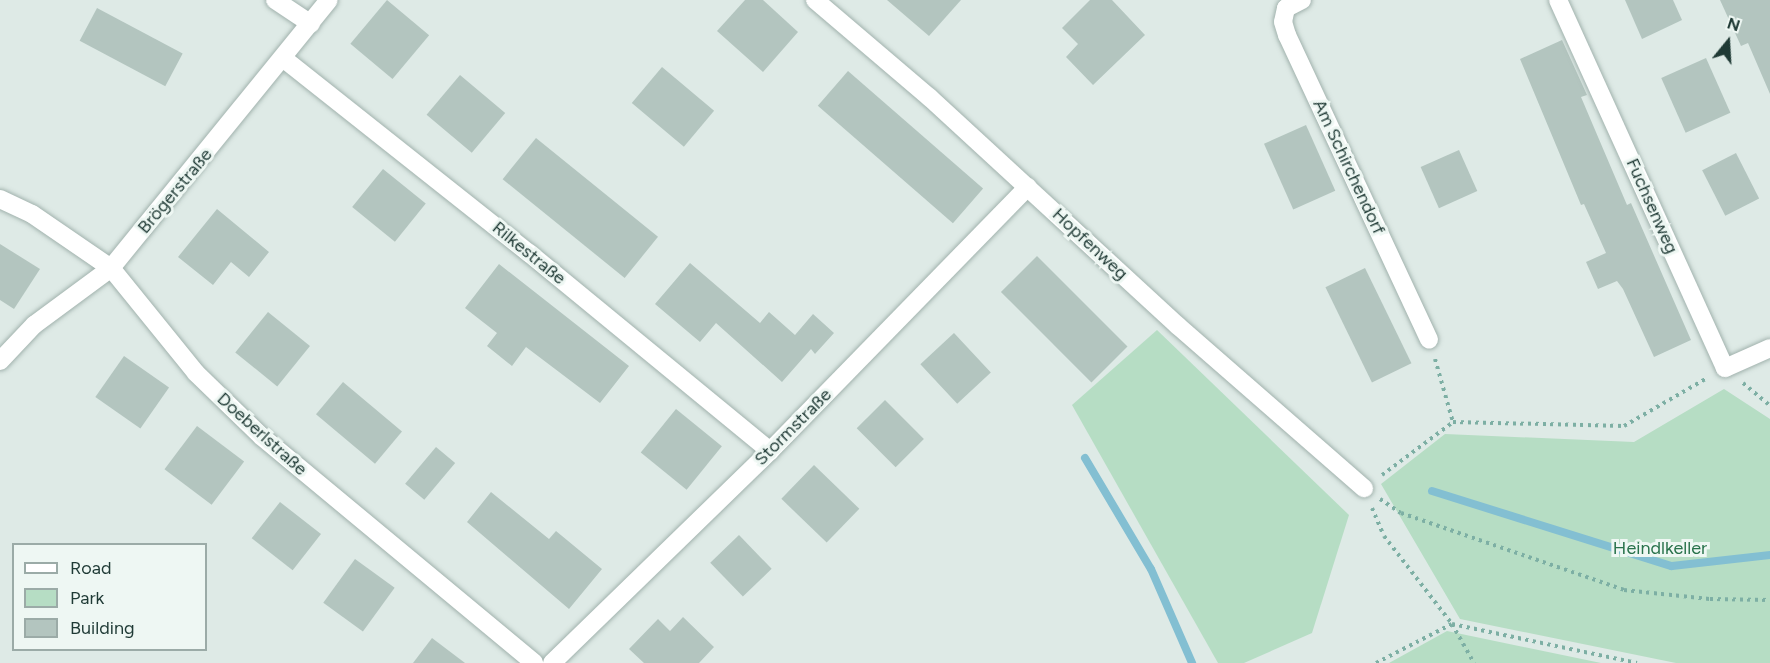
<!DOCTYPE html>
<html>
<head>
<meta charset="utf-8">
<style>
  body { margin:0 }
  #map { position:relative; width:1770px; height:663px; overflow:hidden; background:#deeae6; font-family:Figtree,sans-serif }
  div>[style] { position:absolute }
  .green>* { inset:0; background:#b6ddc4 }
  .stream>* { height:8px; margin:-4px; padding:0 4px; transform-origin:4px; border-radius:4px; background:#83bfd2 }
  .building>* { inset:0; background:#b3c5bf; transform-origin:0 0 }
  .path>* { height:4px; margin-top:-2px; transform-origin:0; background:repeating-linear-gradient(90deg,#7dafa4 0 3px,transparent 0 7.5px) }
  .roads { filter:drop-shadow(0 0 2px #a1b2ad) drop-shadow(0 0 2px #a1b2ad) }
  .minor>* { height:18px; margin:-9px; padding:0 9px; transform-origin:9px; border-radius:9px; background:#fff }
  span { translate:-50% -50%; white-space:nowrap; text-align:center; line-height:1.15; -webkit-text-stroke:6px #eef7f3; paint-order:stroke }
  .street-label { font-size:18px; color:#1f3a35 }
  .park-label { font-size:18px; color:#28724b }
  .legend { position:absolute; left:12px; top:543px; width:195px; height:108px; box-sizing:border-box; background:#eef7f3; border:2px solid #9baba7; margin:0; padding:8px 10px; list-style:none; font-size:18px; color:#1f3a35 }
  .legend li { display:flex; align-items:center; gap:12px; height:30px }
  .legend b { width:30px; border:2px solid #9baba7 }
  .north { position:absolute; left:1698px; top:12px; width:60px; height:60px; -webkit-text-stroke:4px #eef7f3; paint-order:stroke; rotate:18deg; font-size:16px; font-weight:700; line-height:24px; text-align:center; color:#1f3a35 }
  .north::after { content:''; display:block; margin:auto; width:21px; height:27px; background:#1f3a35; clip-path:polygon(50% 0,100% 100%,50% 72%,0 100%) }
</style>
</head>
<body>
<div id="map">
  <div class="green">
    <i style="clip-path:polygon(1157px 330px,1349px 515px,1312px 633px,1244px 663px,1218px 663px,1072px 405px)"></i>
    <i style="clip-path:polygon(1724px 389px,1770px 419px,1770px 663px,1676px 663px,1460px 619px,1381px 484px,1445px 434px,1634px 442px)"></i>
    <i style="clip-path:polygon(1447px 631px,1601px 663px,1389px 663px)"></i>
  </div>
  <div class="stream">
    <i style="left:1085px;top:458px;width:129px;rotate:59.3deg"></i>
    <i style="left:1151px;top:569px;width:103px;rotate:66.4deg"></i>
    <i style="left:1432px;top:491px;width:251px;rotate:17.4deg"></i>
    <i style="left:1672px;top:566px;width:99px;rotate:-6.4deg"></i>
  </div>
  <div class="building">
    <i style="left:387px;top:0;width:55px;height:57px;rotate:40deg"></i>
    <i style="clip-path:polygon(745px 0,763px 0,798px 32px,763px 72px,717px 31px)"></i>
    <i style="clip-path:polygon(887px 0,961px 0,929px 36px)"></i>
    <i style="clip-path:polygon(1090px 0,1112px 0,1145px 35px,1093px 85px,1066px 57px,1078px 44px,1062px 28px)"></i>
    <i style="clip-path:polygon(1625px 0,1673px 0,1682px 20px,1642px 39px)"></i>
    <i style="clip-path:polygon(1720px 0,1770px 0,1770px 94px,1748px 43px,1741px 46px)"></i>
    <i style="left:97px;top:8px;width:97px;height:37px;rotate:28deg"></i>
    <i style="clip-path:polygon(1562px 40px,1587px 95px,1581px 97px,1627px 205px,1631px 203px,1691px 340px,1654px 357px,1623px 289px,1617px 281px,1598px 289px,1586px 262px,1606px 253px,1584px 204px,1581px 205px,1520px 59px)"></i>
    <i style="left:1706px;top:58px;width:60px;height:49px;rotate:66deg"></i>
    <i style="left:662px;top:67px;width:68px;height:47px;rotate:40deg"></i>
    <i style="left:848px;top:71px;width:179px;height:46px;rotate:41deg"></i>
    <i style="left:460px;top:75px;width:59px;height:52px;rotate:40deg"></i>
    <i style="left:1306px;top:125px;width:72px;height:46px;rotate:66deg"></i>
    <i style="left:536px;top:138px;width:157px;height:53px;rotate:39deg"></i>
    <i style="left:1459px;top:150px;width:45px;height:42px;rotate:66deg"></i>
    <i style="left:1736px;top:153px;width:51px;height:38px;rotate:63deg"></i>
    <i style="left:383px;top:169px;width:55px;height:49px;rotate:39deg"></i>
    <i style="clip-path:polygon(217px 209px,269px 252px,249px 277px,231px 262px,213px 285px,178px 257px)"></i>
    <i style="clip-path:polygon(0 244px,40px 269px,14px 309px,0 300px)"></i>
    <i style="left:1037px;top:256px;width:128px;height:51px;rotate:45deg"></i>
    <i style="clip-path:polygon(690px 263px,760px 323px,769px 312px,795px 335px,813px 314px,834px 333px,815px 354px,811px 349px,782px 382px,716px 323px,700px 342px,655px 304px)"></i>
    <i style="clip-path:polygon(499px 264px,629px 366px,600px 403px,526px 347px,512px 366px,487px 346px,497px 333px,465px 308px)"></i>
    <i style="left:1365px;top:268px;width:106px;height:44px;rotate:64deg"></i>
    <i style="left:268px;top:312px;width:54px;height:52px;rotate:39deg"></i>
    <i style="left:954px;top:333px;width:54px;height:46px;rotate:47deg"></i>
    <i style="left:124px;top:356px;width:55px;height:50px;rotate:35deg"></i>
    <i style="left:343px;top:382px;width:77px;height:42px;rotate:40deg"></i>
    <i style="left:885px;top:400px;width:55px;height:40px;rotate:45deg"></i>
    <i style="left:676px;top:409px;width:59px;height:56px;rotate:39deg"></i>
    <i style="left:197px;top:426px;width:59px;height:54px;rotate:37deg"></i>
    <i style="left:436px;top:447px;width:25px;height:48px;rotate:40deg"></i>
    <i style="left:814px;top:465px;width:63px;height:47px;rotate:44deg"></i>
    <i style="clip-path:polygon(491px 492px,549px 539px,556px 531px,602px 569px,569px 609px,467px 522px)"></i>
    <i style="left:280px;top:502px;width:52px;height:46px;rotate:38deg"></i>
    <i style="left:739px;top:535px;width:47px;height:40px;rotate:46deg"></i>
    <i style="left:355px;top:559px;width:49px;height:54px;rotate:36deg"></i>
    <i style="clip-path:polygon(683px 617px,714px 647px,699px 663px,644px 663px,629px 649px,658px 619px,670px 631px)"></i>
    <i style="clip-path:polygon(432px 638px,465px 663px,413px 663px)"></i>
  </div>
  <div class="path">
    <i style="left:1435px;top:359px;width:66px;rotate:74.1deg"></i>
    <i style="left:1743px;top:383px;width:35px;rotate:40deg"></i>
    <i style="left:1382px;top:475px;width:89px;rotate:-36.7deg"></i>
    <i style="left:1453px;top:422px;width:171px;rotate:1.3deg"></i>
    <i style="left:1624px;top:426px;width:96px;rotate:-30deg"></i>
    <i style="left:1380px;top:499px;width:25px;rotate:34deg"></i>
    <i style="left:1401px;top:513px;width:236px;rotate:19deg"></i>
    <i style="left:1624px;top:590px;width:86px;rotate:6deg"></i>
    <i style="left:1710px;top:599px;width:60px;rotate:1deg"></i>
    <i style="left:1372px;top:508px;width:30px;rotate:67deg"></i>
    <i style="left:1384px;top:536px;width:111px;rotate:52.3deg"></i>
    <i style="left:1452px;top:624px;width:45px;rotate:60.6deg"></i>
    <i style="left:1376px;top:663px;width:85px;rotate:-27.2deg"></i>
    <i style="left:1452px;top:624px;width:189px;rotate:11.9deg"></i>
  </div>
  <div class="roads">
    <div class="minor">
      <i style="left:275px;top:0;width:43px;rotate:33.7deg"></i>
      <i style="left:815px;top:0;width:150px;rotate:40.4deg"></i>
      <i style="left:929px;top:97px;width:338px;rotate:42.6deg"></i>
      <i style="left:1178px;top:326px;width:247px;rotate:41.1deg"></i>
      <i style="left:1302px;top:0;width:18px;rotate:153deg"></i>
      <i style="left:1286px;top:8px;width:14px;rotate:102deg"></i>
      <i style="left:1283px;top:22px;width:14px;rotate:73deg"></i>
      <i style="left:1287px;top:35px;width:336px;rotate:65deg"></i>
      <i style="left:1558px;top:0;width:404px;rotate:65.6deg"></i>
      <i style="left:1725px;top:368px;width:49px;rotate:-24deg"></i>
      <i style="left:284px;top:59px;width:313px;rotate:38.4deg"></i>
      <i style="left:529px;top:253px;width:312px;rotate:39.4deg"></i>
      <i style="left:0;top:199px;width:35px;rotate:25deg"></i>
      <i style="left:32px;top:214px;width:96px;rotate:34.4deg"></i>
      <i style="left:111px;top:268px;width:135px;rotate:51deg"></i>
      <i style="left:196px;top:373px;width:91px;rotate:44.1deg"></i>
      <i style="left:261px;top:436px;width:355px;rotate:39.7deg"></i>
      <i style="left:0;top:361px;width:50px;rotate:-46.6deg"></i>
      <i style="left:34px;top:325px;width:96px;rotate:-36.5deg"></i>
      <i style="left:111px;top:268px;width:345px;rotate:-50.9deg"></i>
      <i style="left:552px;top:663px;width:304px;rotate:-44.2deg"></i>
      <i style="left:770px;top:451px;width:369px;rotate:-45.7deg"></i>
    </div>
  </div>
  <div class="street-label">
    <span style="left:1349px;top:167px;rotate:65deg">Am Schirchendorf</span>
    <span style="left:175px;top:191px;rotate:-50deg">Brögerstraße</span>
    <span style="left:1652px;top:206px;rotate:66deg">Fuchsenweg</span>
    <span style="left:1090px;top:244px;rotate:43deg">Hopfenweg</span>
    <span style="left:529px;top:253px;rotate:39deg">Rilkestraße</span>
    <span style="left:793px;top:427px;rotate:-45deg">Stormstraße</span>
    <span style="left:262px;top:434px;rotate:42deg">Doeberlstraße</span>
  </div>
  <div class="park-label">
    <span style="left:1660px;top:548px">Heindlkeller</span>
  </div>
  <ul class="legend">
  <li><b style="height:8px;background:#fff"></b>Road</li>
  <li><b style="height:16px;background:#b6ddc4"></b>Park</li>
  <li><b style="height:16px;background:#b3c5bf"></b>Building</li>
  </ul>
  <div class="north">N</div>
</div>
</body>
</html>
